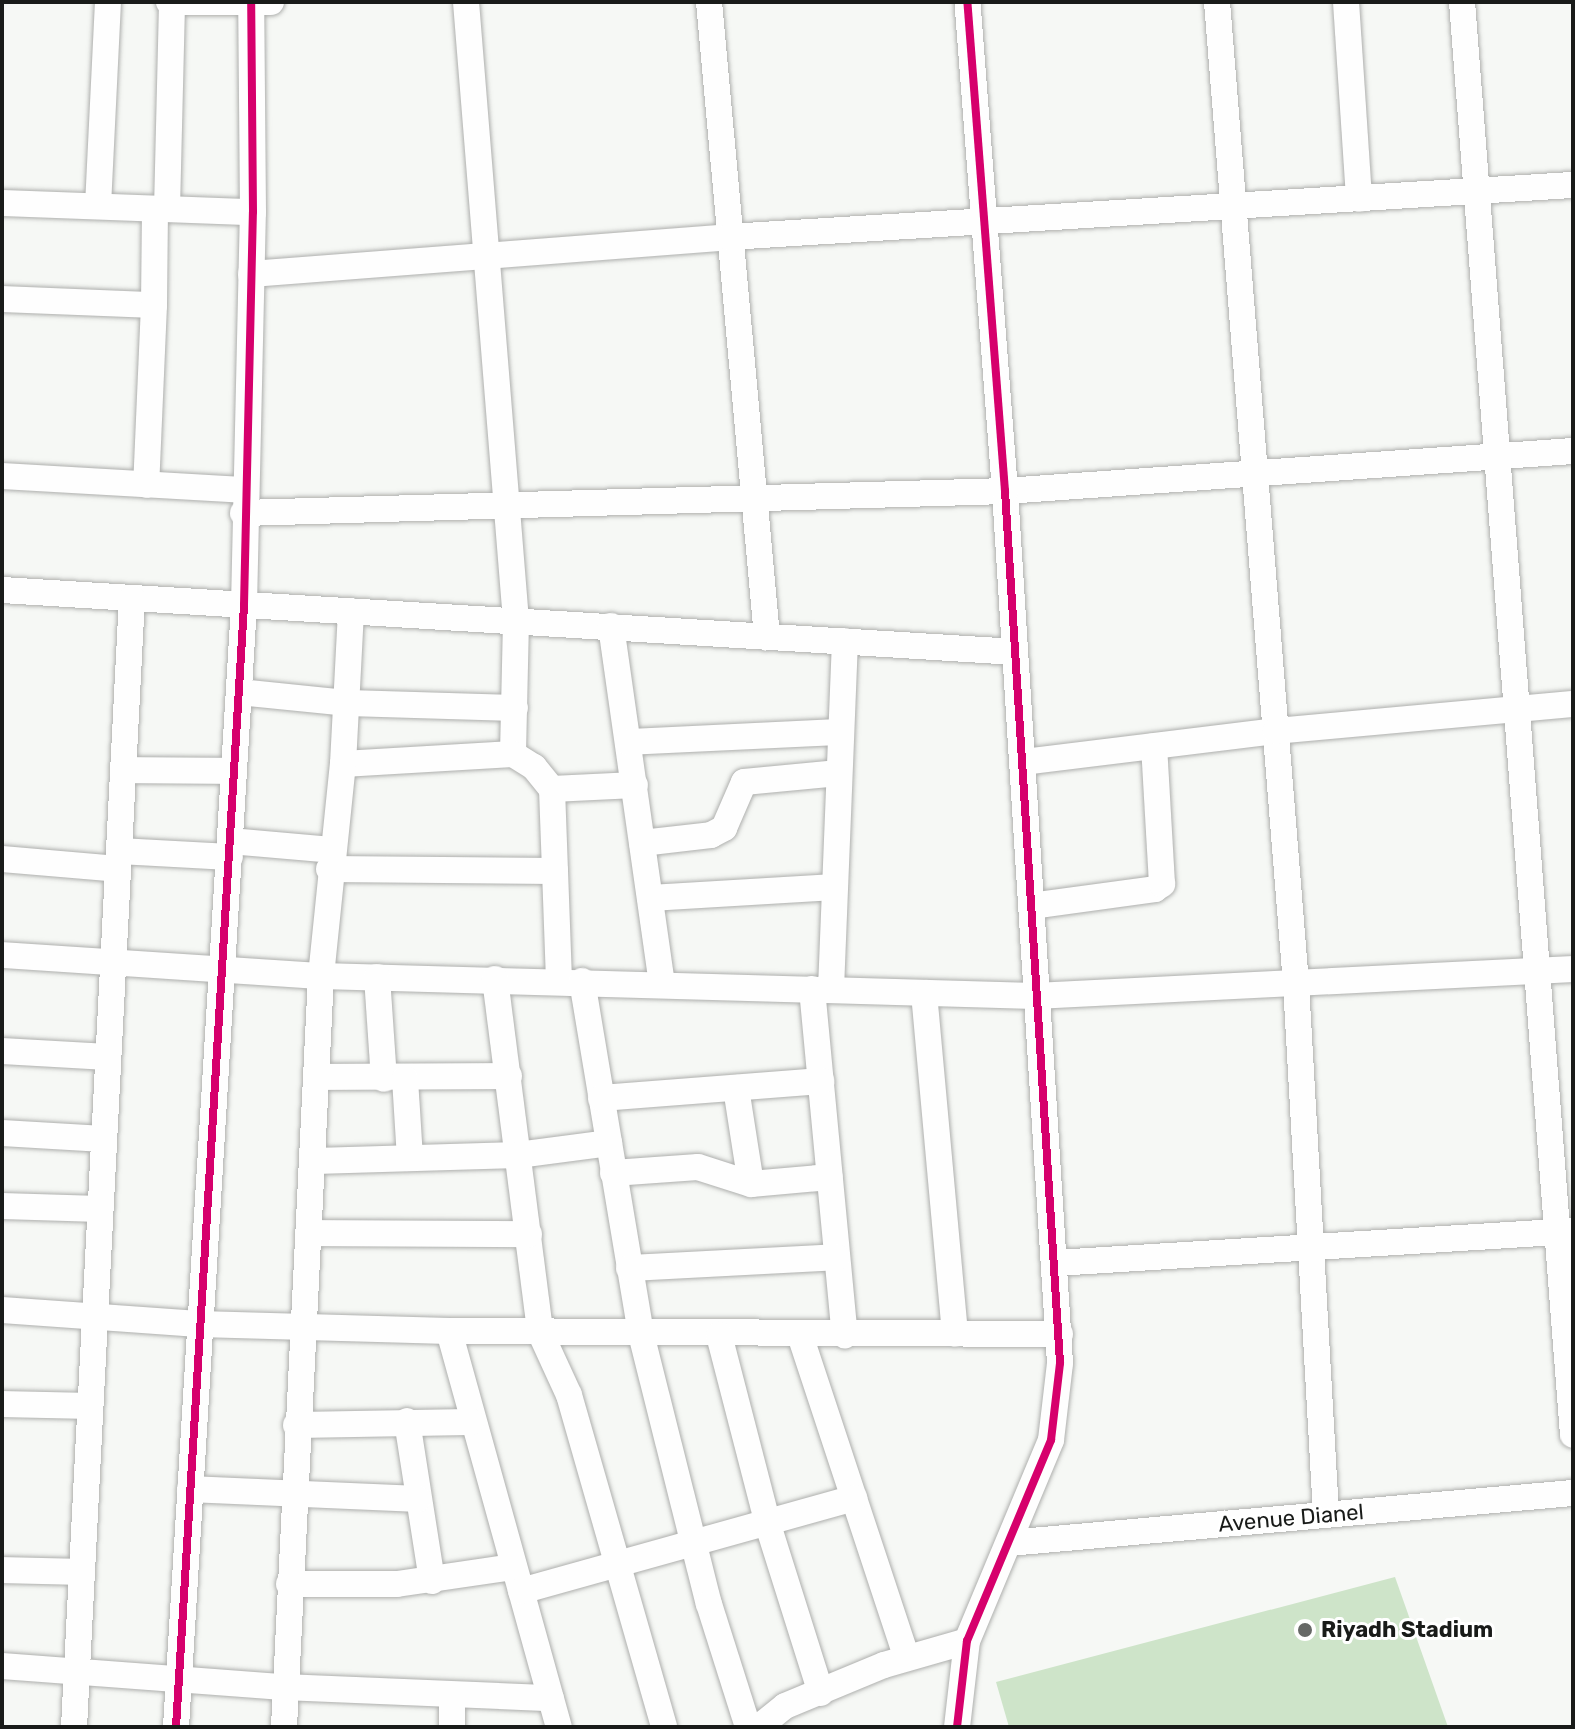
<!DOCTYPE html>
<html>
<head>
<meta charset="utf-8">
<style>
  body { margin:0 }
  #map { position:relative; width:1575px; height:1729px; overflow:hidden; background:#f6f8f5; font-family:Rubik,sans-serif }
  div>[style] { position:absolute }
  .green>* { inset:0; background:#cee4c9 }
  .roads { filter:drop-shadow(0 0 2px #aeafad) drop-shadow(0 0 2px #aeafad) }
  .minor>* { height:26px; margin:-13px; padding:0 13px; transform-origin:13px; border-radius:13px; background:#fefefe }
  .cycleway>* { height:8px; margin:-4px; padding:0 4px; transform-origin:4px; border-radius:4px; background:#d6006c }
  .dots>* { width:22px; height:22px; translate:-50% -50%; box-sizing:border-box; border:4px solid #fff; border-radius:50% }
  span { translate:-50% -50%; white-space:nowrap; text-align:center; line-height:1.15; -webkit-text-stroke:6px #fff; paint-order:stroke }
  .street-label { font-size:22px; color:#191b19 }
  .poi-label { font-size:22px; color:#191b19; font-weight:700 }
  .left { translate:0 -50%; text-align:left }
  .frame { position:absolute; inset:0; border:4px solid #191b19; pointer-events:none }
</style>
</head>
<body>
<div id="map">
  <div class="green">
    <i style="clip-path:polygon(1395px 1577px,1448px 1727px,1009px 1727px,996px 1682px)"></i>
  </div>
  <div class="roads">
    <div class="minor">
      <i style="left:169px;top:2px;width:102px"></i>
      <i style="left:466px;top:2px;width:621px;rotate:85.38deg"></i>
      <i style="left:516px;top:621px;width:133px;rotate:91.3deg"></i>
      <i style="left:709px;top:2px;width:638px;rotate:84.78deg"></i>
      <i style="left:1217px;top:2px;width:985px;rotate:85.4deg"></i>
      <i style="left:1296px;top:984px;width:531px;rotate:86.76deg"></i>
      <i style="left:1346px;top:2px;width:197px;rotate:86.2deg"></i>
      <i style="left:1462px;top:2px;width:1437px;rotate:85.57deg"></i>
      <i style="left:2px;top:203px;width:251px;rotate:2.1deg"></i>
      <i style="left:98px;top:206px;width:204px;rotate:-87.2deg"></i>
      <i style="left:167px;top:209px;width:207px;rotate:-88.6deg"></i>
      <i style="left:251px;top:274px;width:479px;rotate:-4.4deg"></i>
      <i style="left:729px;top:237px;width:846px;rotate:-3.53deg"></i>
      <i style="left:2px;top:299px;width:152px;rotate:2.3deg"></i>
      <i style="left:154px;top:305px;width:180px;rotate:92.5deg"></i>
      <i style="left:154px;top:305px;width:96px;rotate:-89.4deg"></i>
      <i style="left:2px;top:476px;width:241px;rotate:3.3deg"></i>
      <i style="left:243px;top:513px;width:762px;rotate:-1.65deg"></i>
      <i style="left:1005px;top:491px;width:569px;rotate:-4.03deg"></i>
      <i style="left:2px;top:590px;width:1015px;rotate:3.5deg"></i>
      <i style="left:611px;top:626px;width:362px;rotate:81.9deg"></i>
      <i style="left:239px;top:692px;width:110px;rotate:5.8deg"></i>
      <i style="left:348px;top:703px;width:167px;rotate:1.7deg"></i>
      <i style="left:628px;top:742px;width:213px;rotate:-2.7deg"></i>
      <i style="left:1023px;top:762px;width:255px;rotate:-7deg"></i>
      <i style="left:1276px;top:731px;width:298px;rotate:-5.2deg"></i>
      <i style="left:343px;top:764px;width:170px;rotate:-3.4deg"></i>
      <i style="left:513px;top:754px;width:25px;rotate:32deg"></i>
      <i style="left:534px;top:767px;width:28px;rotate:51deg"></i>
      <i style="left:552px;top:789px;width:83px;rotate:-2.8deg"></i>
      <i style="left:123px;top:770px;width:111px;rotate:0.5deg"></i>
      <i style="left:230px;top:841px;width:102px;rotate:5deg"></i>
      <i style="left:642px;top:843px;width:69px;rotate:-6.6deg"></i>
      <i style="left:711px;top:835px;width:15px;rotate:-28deg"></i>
      <i style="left:724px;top:828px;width:50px;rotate:-66.5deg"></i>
      <i style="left:744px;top:782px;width:95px;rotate:-5.4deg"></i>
      <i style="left:119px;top:851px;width:111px;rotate:3.1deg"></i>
      <i style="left:2px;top:859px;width:116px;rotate:4.9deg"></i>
      <i style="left:329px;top:869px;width:226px;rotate:0.5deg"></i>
      <i style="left:555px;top:871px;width:82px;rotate:-92.1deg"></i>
      <i style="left:555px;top:871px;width:109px;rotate:87.9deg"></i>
      <i style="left:650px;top:898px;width:185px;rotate:-3.4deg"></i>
      <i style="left:1031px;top:906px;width:125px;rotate:-7.8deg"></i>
      <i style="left:1155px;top:889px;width:9px;rotate:-36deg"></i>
      <i style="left:1162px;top:884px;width:138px;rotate:-93.3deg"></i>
      <i style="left:2px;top:955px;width:320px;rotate:3.8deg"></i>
      <i style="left:321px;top:976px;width:714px;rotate:1.6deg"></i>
      <i style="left:1035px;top:996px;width:539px;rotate:-2.87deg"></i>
      <i style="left:377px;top:977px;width:102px;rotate:86.1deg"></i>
      <i style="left:495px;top:979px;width:356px;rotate:82.7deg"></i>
      <i style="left:540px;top:1332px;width:69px;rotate:65.3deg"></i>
      <i style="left:569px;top:1395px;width:345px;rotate:74deg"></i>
      <i style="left:582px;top:981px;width:358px;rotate:80.5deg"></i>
      <i style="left:641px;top:1334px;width:278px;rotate:75.9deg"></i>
      <i style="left:709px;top:1604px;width:129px;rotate:72.4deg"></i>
      <i style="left:812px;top:989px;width:348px;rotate:84.6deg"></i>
      <i style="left:831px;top:989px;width:348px;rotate:-87.7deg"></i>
      <i style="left:924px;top:993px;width:342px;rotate:84.8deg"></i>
      <i style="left:2px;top:1051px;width:106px;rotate:3.2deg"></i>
      <i style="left:318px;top:1077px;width:191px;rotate:-0.3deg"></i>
      <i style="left:405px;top:1079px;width:79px;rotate:86.4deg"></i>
      <i style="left:736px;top:1088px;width:97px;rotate:81.1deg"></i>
      <i style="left:601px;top:1098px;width:221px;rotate:-4.4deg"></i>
      <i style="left:2px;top:1133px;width:102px;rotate:3.4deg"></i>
      <i style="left:315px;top:1161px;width:203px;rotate:-1.7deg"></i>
      <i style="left:518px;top:1155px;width:92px;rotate:-7.5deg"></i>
      <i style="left:613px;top:1173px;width:85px;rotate:-4deg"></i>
      <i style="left:698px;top:1167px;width:56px;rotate:17.8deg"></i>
      <i style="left:751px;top:1184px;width:79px;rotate:-5.1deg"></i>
      <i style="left:2px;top:1206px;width:98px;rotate:1.8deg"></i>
      <i style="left:310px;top:1233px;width:219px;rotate:0.3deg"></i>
      <i style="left:1056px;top:1263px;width:518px;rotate:-3.54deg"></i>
      <i style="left:629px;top:1268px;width:208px;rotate:-3deg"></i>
      <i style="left:2px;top:1310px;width:197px;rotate:4.1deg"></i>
      <i style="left:199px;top:1324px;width:250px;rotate:1.6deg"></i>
      <i style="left:449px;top:1331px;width:611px;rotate:0.28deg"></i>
      <i style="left:449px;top:1331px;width:411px;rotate:74.5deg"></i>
      <i style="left:719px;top:1335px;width:196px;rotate:75.5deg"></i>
      <i style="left:768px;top:1525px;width:176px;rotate:72.5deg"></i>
      <i style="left:800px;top:1335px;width:340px;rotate:71.7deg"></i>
      <i style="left:2px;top:1404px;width:88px;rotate:1.3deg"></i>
      <i style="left:407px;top:1421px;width:162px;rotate:81.1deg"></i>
      <i style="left:296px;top:1425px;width:175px;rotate:-1deg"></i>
      <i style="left:190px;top:1489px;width:228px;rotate:2.5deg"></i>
      <i style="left:1009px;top:1543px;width:566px;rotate:-5.07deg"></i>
      <i style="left:2px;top:1570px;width:80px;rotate:1.4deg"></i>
      <i style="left:289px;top:1584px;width:108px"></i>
      <i style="left:397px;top:1584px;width:118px;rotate:-8.3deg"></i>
      <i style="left:521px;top:1591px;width:346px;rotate:-15.6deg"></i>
      <i style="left:2px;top:1666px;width:282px;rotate:4.3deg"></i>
      <i style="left:283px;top:1687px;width:268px;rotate:2.4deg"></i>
      <i style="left:452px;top:1696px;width:31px;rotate:90deg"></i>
      <i style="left:74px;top:1727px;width:1130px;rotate:-87.06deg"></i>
      <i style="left:176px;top:1727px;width:1124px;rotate:-86.53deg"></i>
      <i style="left:244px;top:605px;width:393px;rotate:-88.7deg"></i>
      <i style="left:253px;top:212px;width:210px;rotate:-90.5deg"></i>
      <i style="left:284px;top:1727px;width:752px;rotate:-87.18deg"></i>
      <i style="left:321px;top:976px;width:213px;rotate:-84.1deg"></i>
      <i style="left:343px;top:764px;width:153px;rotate:-87deg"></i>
      <i style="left:759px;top:1727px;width:33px;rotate:-39deg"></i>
      <i style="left:785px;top:1706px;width:107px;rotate:-22.5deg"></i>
      <i style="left:884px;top:1665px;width:86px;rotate:-16.1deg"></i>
      <i style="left:957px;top:1727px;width:87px;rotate:-83.4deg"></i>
      <i style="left:967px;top:1641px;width:218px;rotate:-67.3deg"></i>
      <i style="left:1051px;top:1440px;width:78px;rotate:-83.3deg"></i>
      <i style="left:1060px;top:1363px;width:874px;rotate:-93.61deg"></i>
      <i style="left:1005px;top:491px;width:490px;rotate:-94.4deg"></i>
    </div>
  </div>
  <div class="cycleway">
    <i style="left:176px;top:1727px;width:1124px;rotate:-86.53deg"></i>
    <i style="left:244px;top:605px;width:393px;rotate:-88.7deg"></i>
    <i style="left:253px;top:212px;width:210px;rotate:-90.5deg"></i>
    <i style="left:957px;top:1727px;width:87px;rotate:-83.4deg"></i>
    <i style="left:967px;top:1641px;width:218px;rotate:-67.3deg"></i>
    <i style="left:1051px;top:1440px;width:78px;rotate:-83.3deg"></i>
    <i style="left:1060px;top:1363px;width:874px;rotate:-93.61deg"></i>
    <i style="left:1005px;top:491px;width:490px;rotate:-94.4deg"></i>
  </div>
  <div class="dots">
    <i style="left:1305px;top:1630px;background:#666866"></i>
  </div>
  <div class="street-label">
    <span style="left:1291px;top:1518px;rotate:-5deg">Avenue Dianel</span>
  </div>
  <div class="poi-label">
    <span class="left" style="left:1321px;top:1630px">Riyadh Stadium</span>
  </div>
  <div class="frame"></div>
</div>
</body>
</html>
